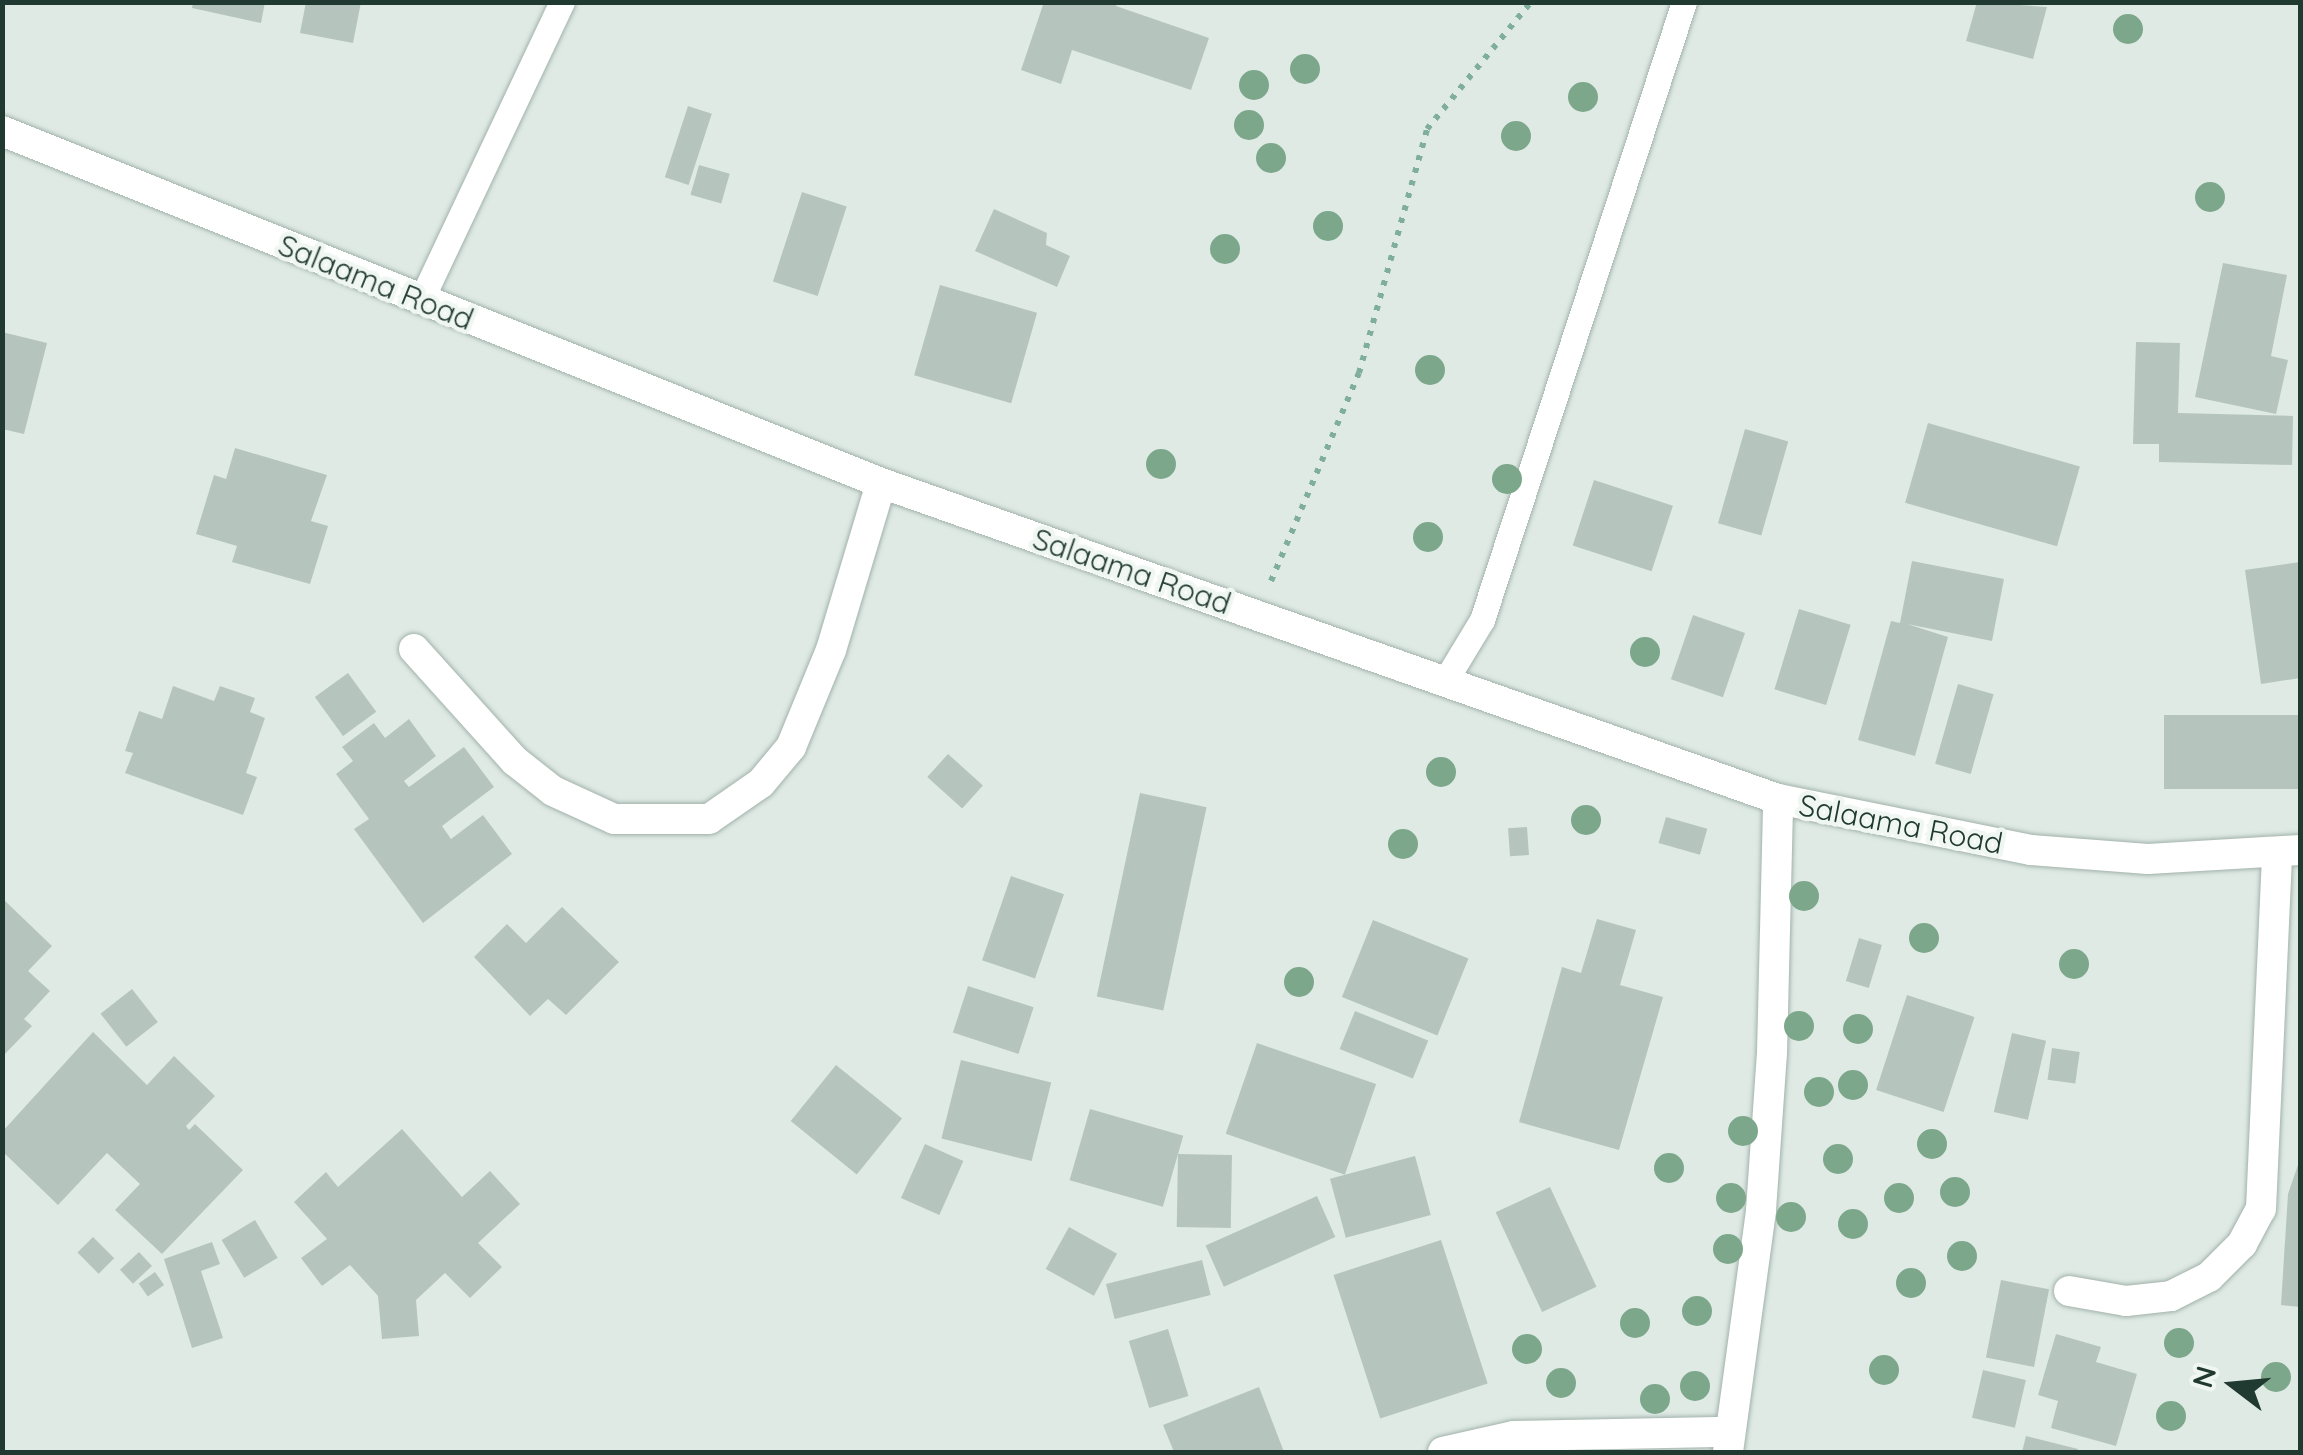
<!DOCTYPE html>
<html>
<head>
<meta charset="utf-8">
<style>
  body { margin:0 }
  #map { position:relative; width:2303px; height:1455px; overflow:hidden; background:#dfeae5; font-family:Quicksand,sans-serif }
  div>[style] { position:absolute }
  .building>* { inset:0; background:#b5c5bd; transform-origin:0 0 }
  .path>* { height:6px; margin-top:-3px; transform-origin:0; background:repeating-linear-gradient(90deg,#80ae9c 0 5px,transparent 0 13px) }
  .roads { filter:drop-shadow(0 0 2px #a2b2ab) drop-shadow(0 0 2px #a2b2ab) }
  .lane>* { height:25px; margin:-12.5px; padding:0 12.5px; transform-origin:12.5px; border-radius:12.5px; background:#fff }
  .street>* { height:30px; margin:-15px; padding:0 15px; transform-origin:15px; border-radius:15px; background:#fff }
  .secondary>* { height:30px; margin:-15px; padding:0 15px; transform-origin:15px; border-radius:15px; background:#fff }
  .trees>* { width:30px; height:30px; margin:-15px; border-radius:50%; background:#7ca78b }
  span { translate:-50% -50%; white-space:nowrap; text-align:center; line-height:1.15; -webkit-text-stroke:9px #f0f7f3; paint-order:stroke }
  .street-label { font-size:30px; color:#213a31 }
  .frame { position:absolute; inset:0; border:5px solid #213a31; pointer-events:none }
  .north { position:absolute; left:2183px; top:1335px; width:100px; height:100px; -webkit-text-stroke:8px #f0f7f3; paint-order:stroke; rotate:286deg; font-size:28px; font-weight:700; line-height:40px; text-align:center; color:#213a31 }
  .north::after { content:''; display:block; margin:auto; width:35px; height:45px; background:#213a31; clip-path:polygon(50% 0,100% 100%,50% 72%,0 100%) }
</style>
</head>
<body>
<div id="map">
  <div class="building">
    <i style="clip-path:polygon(193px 2px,265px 2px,261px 23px,192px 8px)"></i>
    <i style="clip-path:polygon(306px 2px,361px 2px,353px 43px,300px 33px)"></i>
    <i style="clip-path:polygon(1044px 2px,1117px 2px,1116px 6px,1209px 38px,1191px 90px,1072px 50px,1061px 84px,1021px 70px)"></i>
    <i style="clip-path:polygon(1977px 2px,2047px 7px,2033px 59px,1966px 41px)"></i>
    <i style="left:688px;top:106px;width:25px;height:75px;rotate:18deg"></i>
    <i style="left:699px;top:165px;width:32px;height:31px;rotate:16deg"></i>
    <i style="left:802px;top:192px;width:47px;height:94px;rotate:18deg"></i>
    <i style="clip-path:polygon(994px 209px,1047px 233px,1046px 245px,1070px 256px,1057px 287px,975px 251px)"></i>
    <i style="clip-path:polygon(2223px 263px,2287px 275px,2271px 356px,2288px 360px,2276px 414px,2195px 397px)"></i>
    <i style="left:940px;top:285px;width:101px;height:94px;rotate:16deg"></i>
    <i style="clip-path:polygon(2px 332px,47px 343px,24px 434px,2px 429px)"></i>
    <i style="clip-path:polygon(2136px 342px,2180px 343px,2178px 413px,2293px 416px,2292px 465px,2159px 462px,2159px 444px,2133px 444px)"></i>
    <i style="left:1928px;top:423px;width:158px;height:83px;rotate:16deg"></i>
    <i style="left:1745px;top:429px;width:45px;height:98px;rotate:16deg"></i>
    <i style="clip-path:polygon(235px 448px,327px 475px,311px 521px,328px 526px,310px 584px,232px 562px,237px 546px,196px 534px,214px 475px,226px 479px)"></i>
    <i style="left:1594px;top:480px;width:83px;height:69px;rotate:18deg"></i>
    <i style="clip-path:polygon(1912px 561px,2004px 579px,1992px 641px,1907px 624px,1948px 637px,1915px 756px,1858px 740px,1891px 621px,1900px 623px)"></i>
    <i style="clip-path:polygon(2300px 562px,2300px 678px,2261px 684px,2245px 570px)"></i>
    <i style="left:1799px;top:609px;width:54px;height:84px;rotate:17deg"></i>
    <i style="left:1693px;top:615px;width:55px;height:68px;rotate:19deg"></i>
    <i style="left:348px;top:673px;width:48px;height:41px;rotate:54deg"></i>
    <i style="left:1958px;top:684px;width:37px;height:83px;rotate:16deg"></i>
    <i style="clip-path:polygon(173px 686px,214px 701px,220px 686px,255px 698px,250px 712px,265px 718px,246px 773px,257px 777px,243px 815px,125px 773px,133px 753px,125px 751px,139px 711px,162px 719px)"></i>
    <i style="left:2164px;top:715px;width:136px;height:74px"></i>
    <i style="clip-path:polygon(409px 719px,436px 756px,404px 781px,409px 787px,464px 747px,494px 787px,442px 826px,451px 839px,483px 815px,512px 854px,423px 923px,354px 829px,369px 819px,336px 774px,353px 761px,342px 747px,374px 723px,385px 738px)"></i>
    <i style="left:948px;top:754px;width:47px;height:31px;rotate:42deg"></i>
    <i style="left:1140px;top:793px;width:68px;height:208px;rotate:12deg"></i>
    <i style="left:1666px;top:817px;width:43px;height:27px;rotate:16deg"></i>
    <i style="left:1527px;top:827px;width:28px;height:19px;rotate:86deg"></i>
    <i style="left:1011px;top:876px;width:56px;height:89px;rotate:19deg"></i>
    <i style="clip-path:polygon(2px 898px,52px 946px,28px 971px,50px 991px,24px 1019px,32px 1026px,2px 1057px)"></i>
    <i style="clip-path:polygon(562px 907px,619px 962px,566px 1015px,548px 999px,530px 1016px,474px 957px,507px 924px,526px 943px)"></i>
    <i style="clip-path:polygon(1597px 919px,1636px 930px,1620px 985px,1663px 997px,1619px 1150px,1519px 1122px,1562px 967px,1581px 973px)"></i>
    <i style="left:1373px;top:920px;width:103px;height:83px;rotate:22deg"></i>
    <i style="left:1859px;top:938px;width:24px;height:45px;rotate:17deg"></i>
    <i style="left:968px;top:986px;width:69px;height:49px;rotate:18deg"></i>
    <i style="left:132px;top:989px;width:42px;height:40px;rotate:52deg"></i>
    <i style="left:1907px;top:995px;width:71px;height:100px;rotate:18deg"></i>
    <i style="left:1355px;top:1011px;width:79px;height:41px;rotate:22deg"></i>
    <i style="clip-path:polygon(93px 1032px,147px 1085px,174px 1056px,215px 1096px,186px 1126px,189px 1130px,195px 1124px,243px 1170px,162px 1254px,115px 1210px,140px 1184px,107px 1153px,58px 1205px,2px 1151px,2px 1132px)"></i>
    <i style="left:2012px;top:1033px;width:35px;height:81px;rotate:13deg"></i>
    <i style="left:1257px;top:1043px;width:126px;height:96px;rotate:19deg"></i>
    <i style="left:2052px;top:1048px;width:28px;height:32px;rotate:8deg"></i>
    <i style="left:961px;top:1060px;width:93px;height:81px;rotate:14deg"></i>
    <i style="left:836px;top:1065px;width:85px;height:72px;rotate:39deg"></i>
    <i style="left:1090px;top:1109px;width:97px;height:74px;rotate:16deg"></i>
    <i style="clip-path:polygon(402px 1129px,462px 1197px,490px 1171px,520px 1204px,478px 1243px,502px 1267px,470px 1298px,445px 1273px,416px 1300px,419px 1336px,382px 1339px,378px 1296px,350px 1265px,322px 1286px,301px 1258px,327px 1239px,294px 1202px,326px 1172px,338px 1187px)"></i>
    <i style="left:925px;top:1144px;width:42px;height:59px;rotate:24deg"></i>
    <i style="left:1178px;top:1154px;width:54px;height:73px;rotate:1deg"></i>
    <i style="left:1415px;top:1156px;width:61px;height:88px;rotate:75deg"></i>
    <i style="clip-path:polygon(2300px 1159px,2300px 1307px,2281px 1305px,2288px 1194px)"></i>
    <i style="left:1550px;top:1187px;width:110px;height:60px;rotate:65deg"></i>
    <i style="left:1317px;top:1196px;width:45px;height:122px;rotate:66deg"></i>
    <i style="left:255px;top:1220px;width:44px;height:39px;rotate:59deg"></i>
    <i style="left:1069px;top:1227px;width:55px;height:48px;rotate:29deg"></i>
    <i style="left:93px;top:1237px;width:30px;height:22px;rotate:45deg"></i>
    <i style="left:1441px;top:1240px;width:151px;height:113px;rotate:72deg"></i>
    <i style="clip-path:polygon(212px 1242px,220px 1264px,201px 1271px,223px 1338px,192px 1348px,164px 1259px)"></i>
    <i style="left:139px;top:1252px;width:19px;height:26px;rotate:47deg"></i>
    <i style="left:1202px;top:1260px;width:36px;height:99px;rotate:76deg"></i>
    <i style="left:155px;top:1272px;width:16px;height:20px;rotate:55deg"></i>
    <i style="left:2001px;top:1280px;width:49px;height:79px;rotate:11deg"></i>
    <i style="left:1168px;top:1329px;width:70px;height:41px;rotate:73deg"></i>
    <i style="clip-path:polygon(2056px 1334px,2101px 1347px,2096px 1362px,2137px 1374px,2116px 1446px,2051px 1428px,2058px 1401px,2038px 1395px)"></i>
    <i style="left:1983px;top:1370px;width:44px;height:49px;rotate:13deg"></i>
    <i style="clip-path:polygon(1259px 1387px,1284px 1452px,1174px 1452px,1163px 1425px)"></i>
    <i style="clip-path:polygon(2026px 1436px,2078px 1449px,2077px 1452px,2022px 1452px)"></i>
  </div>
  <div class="path">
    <i style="left:1271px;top:581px;width:226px;rotate:-67.1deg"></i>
    <i style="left:1359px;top:373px;width:253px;rotate:-74.4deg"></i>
    <i style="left:1427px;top:129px;width:164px;rotate:-50.7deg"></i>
  </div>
  <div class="roads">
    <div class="lane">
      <i style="left:421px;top:300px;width:330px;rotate:-64.7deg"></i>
      <i style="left:1445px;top:681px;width:71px;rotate:-58.8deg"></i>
      <i style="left:1482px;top:620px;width:650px;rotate:-71.9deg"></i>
    </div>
    <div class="street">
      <i style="left:414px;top:649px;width:151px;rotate:48deg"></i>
      <i style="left:515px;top:761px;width:48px;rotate:38.3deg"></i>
      <i style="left:553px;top:791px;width:67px;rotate:24.7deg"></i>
      <i style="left:614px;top:819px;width:95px"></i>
      <i style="left:709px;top:819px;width:63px;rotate:-34.7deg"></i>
      <i style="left:761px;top:783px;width:47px;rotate:-50.2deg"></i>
      <i style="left:791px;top:747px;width:105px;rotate:-67.6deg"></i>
      <i style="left:831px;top:650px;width:174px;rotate:-73.3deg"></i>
      <i style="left:2069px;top:1291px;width:58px;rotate:10deg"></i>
      <i style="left:2126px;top:1301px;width:45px;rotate:-6.3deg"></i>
      <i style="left:2171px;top:1296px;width:42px;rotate:-26.6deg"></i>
      <i style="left:2209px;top:1277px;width:47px;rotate:-45deg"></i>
      <i style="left:2242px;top:1244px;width:40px;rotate:-62deg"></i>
      <i style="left:2261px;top:1209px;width:357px;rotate:-87.4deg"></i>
      <i style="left:1443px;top:1452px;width:73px;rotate:-12.7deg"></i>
      <i style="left:1514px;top:1436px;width:216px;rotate:-1.1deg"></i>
      <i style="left:1728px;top:1452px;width:244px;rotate:-82.2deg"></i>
      <i style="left:1761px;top:1210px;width:157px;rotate:-86deg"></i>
      <i style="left:1772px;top:1053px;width:254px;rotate:-88.6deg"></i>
    </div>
    <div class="secondary">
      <i style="left:2px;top:131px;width:947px;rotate:21.82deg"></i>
      <i style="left:881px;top:483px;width:951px;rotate:19.41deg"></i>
      <i style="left:1778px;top:799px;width:258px;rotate:11.4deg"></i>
      <i style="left:2031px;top:850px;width:117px;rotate:4.4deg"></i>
      <i style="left:2148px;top:859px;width:152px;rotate:-3.4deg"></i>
    </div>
  </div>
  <div class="trees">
    <i style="left:2128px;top:29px"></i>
    <i style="left:1305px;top:69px"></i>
    <i style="left:1254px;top:85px"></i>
    <i style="left:1583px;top:97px"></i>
    <i style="left:1249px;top:125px"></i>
    <i style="left:1516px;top:136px"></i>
    <i style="left:1271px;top:158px"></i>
    <i style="left:2210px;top:197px"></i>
    <i style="left:1328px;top:226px"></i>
    <i style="left:1225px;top:249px"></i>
    <i style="left:1430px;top:370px"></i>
    <i style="left:1161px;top:464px"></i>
    <i style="left:1507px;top:479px"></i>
    <i style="left:1428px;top:537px"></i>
    <i style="left:1645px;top:652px"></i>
    <i style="left:1441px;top:772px"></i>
    <i style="left:1586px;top:820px"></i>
    <i style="left:1403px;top:844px"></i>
    <i style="left:1804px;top:896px"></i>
    <i style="left:1924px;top:938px"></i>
    <i style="left:2074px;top:964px"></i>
    <i style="left:1299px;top:982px"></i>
    <i style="left:1799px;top:1026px"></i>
    <i style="left:1858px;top:1029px"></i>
    <i style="left:1853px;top:1085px"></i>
    <i style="left:1819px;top:1092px"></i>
    <i style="left:1743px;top:1131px"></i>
    <i style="left:1932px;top:1144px"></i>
    <i style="left:1838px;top:1159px"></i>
    <i style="left:1669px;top:1168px"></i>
    <i style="left:1955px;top:1192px"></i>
    <i style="left:1731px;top:1198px"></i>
    <i style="left:1899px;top:1198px"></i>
    <i style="left:1791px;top:1217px"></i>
    <i style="left:1853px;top:1224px"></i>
    <i style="left:1728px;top:1249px"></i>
    <i style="left:1962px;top:1256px"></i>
    <i style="left:1911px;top:1283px"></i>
    <i style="left:1697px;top:1311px"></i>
    <i style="left:1635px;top:1323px"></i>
    <i style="left:2179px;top:1343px"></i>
    <i style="left:1527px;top:1349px"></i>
    <i style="left:1884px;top:1370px"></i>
    <i style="left:2276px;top:1377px"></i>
    <i style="left:1561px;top:1383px"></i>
    <i style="left:1695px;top:1386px"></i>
    <i style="left:1655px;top:1399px"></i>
    <i style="left:2171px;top:1416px"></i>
  </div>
  <div class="street-label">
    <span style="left:376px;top:282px;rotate:22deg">Salaama Road</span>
    <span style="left:1132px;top:571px;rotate:19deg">Salaama Road</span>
    <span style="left:1901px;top:824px;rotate:11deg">Salaama Road</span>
  </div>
  <div class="frame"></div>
  <div class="north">N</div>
</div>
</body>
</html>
